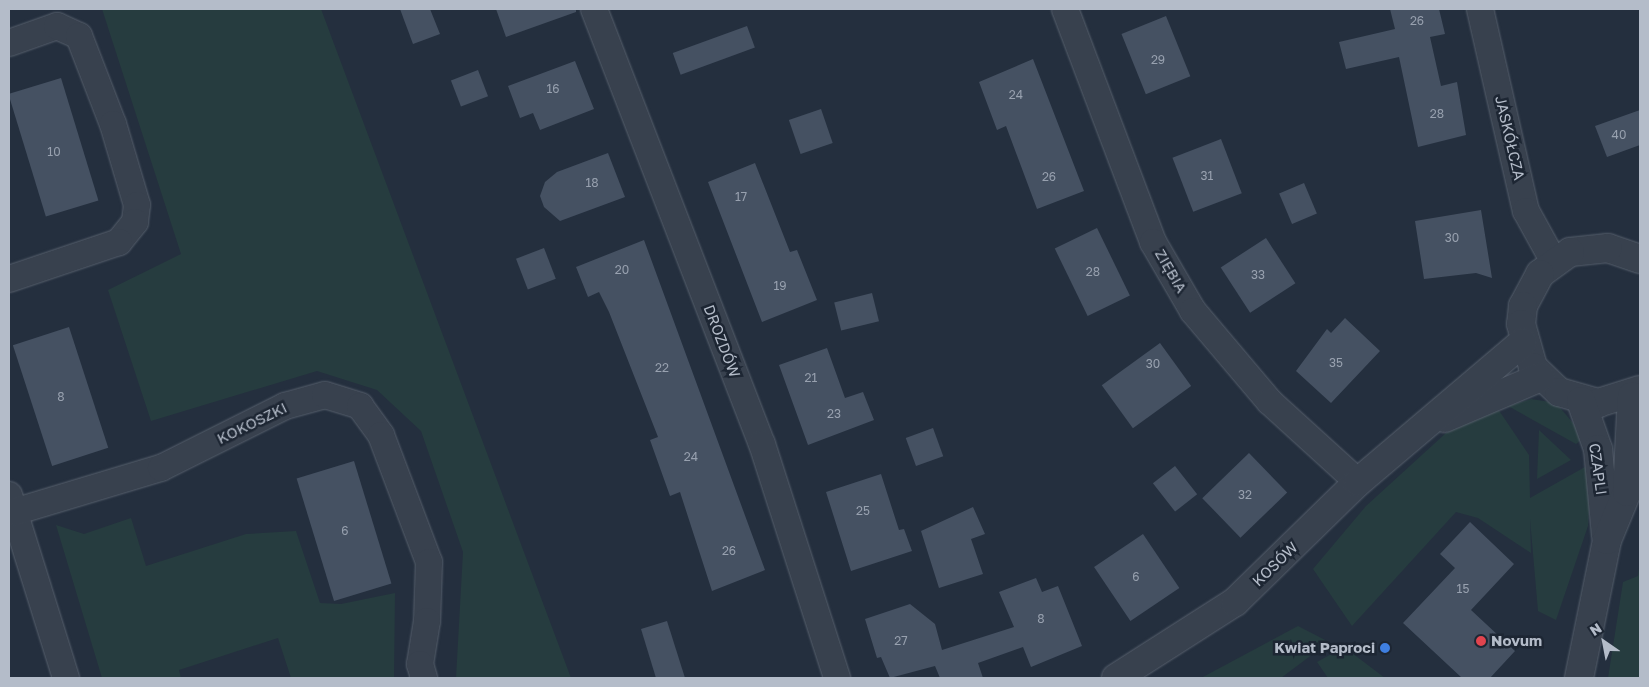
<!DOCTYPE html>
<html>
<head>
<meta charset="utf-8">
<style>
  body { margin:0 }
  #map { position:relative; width:1649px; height:687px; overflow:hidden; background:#242f3e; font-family:"Golos Text",sans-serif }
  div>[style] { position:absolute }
  .green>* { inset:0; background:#263c3f }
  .building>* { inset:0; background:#455162; transform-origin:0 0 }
  .roads { filter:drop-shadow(0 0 1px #565f6c) drop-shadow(0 0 1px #565f6c) }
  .minor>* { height:26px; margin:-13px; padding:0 13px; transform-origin:13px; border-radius:13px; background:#38414e }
  .tertiary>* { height:28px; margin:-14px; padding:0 14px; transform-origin:14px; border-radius:14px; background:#38414e }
  .dots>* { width:14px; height:14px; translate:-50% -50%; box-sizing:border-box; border:2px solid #1d2633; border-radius:50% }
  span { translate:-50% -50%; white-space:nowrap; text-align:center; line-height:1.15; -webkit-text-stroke:5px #1d2633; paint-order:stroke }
  .number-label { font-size:12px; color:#98a1af }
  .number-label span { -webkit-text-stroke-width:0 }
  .street-label { font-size:15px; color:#b4bcc9 }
  .poi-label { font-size:15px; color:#b4bcc9; font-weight:700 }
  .left { translate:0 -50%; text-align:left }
  .right { translate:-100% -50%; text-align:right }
  .frame { position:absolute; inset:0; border:10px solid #b4bcc9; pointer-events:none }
  .north { position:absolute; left:1579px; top:617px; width:50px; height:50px; -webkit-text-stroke:4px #1d2633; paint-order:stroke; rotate:327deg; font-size:14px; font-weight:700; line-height:20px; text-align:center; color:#b4bcc9 }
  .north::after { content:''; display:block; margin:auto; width:18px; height:22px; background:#b4bcc9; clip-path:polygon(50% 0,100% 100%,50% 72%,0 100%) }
</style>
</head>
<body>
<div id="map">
  <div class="green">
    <i style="clip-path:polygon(102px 9px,321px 9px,571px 678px,456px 678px,463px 552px,421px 431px,377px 390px,317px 371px,151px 421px,108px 290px,181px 254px)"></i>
    <i style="clip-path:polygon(1531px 399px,1556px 403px,1585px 437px,1576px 444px,1508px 406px)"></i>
    <i style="clip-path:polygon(1498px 409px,1529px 455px,1530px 498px,1592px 463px,1588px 526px,1556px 620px,1538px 611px,1530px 519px,1531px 553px,1478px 518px,1456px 512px,1352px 626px,1313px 569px,1366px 506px,1446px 433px)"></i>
    <i style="clip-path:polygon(1539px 430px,1571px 460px,1537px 479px)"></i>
    <i style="clip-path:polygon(131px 518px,146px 566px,246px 534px,296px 531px,320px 603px,341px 604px,395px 593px,394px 678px,291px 678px,278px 638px,179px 670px,181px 678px,102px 678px,56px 525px,84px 534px)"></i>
    <i style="clip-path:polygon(1640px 560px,1640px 678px,1608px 678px,1623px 582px,1638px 576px)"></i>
    <i style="clip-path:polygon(1298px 626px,1329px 642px,1281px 678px,1201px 678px)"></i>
    <i style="clip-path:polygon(1344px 647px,1385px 678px,1386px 678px,1328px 678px,1317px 662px)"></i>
  </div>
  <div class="building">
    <i style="clip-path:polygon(400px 9px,430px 9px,440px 34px,413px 44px)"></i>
    <i style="clip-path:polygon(496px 9px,576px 9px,576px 12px,506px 37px)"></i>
    <i style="clip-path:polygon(1390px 9px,1439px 9px,1445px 34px,1430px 37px,1441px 86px,1457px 82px,1466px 135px,1418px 147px,1399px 57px,1346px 69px,1339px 42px,1395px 29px)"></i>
    <i style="left:1166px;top:16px;width:65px;height:48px;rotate:68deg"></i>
    <i style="left:747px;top:26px;width:23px;height:79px;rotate:70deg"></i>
    <i style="clip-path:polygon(1033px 59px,1084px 191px,1037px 209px,1006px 126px,997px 130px,979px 82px)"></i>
    <i style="clip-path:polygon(575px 61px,594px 109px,540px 130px,533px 113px,520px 118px,508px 86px)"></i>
    <i style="left:478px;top:70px;width:28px;height:29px;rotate:69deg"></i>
    <i style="left:61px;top:78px;width:128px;height:55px;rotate:73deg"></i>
    <i style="left:821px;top:109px;width:36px;height:34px;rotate:71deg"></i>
    <i style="clip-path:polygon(1640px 110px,1640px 145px,1607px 157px,1595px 126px)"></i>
    <i style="left:1221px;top:139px;width:58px;height:52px;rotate:69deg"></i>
    <i style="clip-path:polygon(608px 153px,625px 197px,560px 221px,544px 207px,540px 196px,545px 182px,557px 172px)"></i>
    <i style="clip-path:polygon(755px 163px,790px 252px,797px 250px,817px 300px,762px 322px,708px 182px)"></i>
    <i style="left:1304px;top:183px;width:33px;height:27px;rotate:67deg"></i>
    <i style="clip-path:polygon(1481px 210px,1492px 278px,1476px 273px,1424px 279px,1415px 221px)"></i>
    <i style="left:1097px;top:228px;width:75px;height:47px;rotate:64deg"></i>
    <i style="left:1266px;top:238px;width:54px;height:54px;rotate:57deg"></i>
    <i style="clip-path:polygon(644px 240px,765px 570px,712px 591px,680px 492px,670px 496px,650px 440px,658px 437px,609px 312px,599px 292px,588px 297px,576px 267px)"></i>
    <i style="left:544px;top:248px;width:33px;height:30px;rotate:69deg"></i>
    <i style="left:872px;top:293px;width:29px;height:39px;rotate:76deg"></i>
    <i style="clip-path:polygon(1345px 318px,1380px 351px,1331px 403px,1296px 371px,1327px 329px,1331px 333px)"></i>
    <i style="left:69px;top:327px;width:127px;height:59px;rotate:72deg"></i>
    <i style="left:1160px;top:343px;width:53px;height:72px;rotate:54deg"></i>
    <i style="clip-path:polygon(827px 348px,845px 398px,863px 392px,874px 420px,808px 445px,779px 365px)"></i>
    <i style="left:933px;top:428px;width:30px;height:29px;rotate:70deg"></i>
    <i style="left:1249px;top:453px;width:55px;height:65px;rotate:46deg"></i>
    <i style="left:354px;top:461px;width:128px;height:60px;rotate:73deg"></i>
    <i style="left:1175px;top:466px;width:36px;height:28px;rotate:52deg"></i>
    <i style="clip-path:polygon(881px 474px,899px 530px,904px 529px,912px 551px,851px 571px,826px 492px)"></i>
    <i style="clip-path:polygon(973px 507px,985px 534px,971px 539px,983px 574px,939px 588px,921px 531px)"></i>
    <i style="clip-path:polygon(1470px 522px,1514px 564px,1471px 610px,1515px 651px,1490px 678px,1462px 678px,1403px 623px,1455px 568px,1440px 554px)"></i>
    <i style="left:1143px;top:534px;width:65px;height:59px;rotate:56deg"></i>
    <i style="clip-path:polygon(1036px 578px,1042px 592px,1058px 586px,1082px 646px,1031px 667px,1023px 647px,978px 663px,983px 678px,940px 678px,935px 666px,890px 678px,881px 657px,877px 658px,865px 619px,910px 604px,935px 624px,942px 650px,1014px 627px,999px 592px)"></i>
    <i style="clip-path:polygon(667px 621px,685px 678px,656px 678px,641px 629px)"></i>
  </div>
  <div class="roads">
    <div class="minor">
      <i style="left:594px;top:9px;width:466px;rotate:68.9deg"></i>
      <i style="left:762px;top:444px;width:246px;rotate:72.2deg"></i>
      <i style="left:1065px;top:9px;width:249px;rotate:69.3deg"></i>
      <i style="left:1153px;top:242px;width:80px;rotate:59.9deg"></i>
      <i style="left:1193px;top:311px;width:119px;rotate:49.8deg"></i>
      <i style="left:1270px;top:402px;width:119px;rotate:42.3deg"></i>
      <i style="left:1480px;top:9px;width:207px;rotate:77.2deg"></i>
      <i style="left:1526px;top:211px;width:58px;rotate:61.2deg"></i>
      <i style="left:9px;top:43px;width:51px;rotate:-19.5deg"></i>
      <i style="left:57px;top:26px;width:24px;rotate:24deg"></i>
      <i style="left:79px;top:36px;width:94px;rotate:68.9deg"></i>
      <i style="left:113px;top:124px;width:84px;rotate:73.5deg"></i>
      <i style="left:137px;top:205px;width:17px;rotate:97deg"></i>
      <i style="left:135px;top:222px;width:26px;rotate:129deg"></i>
      <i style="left:119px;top:242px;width:116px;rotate:161.4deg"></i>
      <i style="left:9px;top:495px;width:192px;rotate:72.7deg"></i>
      <i style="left:14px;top:512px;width:153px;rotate:-16.7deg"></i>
      <i style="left:161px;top:468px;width:139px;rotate:-26.6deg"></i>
      <i style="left:285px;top:406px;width:41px;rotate:-15.4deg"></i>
      <i style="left:325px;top:395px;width:37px;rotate:17deg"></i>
      <i style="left:360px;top:406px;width:36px;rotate:54deg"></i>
      <i style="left:381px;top:435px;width:136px;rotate:69.3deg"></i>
      <i style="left:429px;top:562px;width:59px;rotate:91.9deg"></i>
      <i style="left:427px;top:621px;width:44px;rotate:99.2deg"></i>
      <i style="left:420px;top:664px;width:15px;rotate:74deg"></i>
    </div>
    <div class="tertiary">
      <i style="left:1640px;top:259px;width:34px;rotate:-161deg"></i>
      <i style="left:1608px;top:248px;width:38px;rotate:174deg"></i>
      <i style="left:1570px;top:252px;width:37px;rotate:144deg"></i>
      <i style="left:1540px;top:274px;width:36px;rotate:118deg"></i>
      <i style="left:1523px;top:306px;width:18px;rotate:96deg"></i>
      <i style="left:1521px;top:324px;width:45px;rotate:74.4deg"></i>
      <i style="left:1533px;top:367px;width:36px;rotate:44deg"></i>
      <i style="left:1559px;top:392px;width:41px;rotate:15.8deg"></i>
      <i style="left:1598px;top:403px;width:44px;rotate:-17.2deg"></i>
      <i style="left:1581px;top:401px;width:51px;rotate:70.5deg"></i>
      <i style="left:1598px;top:449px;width:87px;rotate:84.7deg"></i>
      <i style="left:1445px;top:418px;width:104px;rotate:-23.1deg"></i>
      <i style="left:1116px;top:678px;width:141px;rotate:-32.6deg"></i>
      <i style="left:1235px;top:602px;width:172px;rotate:-44.3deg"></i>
      <i style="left:1358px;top:482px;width:216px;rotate:-40.3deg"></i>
      <i style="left:1579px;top:678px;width:141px;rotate:-78.5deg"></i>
      <i style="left:1607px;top:540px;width:52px;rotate:-67.4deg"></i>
      <i style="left:1627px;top:492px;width:96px;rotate:-87deg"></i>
    </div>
  </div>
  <div class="dots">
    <i style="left:1481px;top:641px;background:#e0444e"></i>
    <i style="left:1385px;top:648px;background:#3f7fe0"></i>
  </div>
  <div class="number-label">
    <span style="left:1417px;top:21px">26</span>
    <span style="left:1158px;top:60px">29</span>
    <span style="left:553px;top:89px">16</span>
    <span style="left:1016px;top:95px">24</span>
    <span style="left:1437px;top:114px">28</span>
    <span style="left:1619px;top:135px">40</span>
    <span style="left:54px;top:152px">10</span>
    <span style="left:1207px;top:176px">31</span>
    <span style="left:1049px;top:177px">26</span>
    <span style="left:592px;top:183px">18</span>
    <span style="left:741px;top:197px">17</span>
    <span style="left:1452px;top:238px">30</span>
    <span style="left:622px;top:270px">20</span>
    <span style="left:1093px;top:272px">28</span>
    <span style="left:1258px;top:275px">33</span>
    <span style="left:780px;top:286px">19</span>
    <span style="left:1336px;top:363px">35</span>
    <span style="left:1153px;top:364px">30</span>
    <span style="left:662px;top:368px">22</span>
    <span style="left:811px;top:378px">21</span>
    <span style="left:61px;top:397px">8</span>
    <span style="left:834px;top:414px">23</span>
    <span style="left:691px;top:457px">24</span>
    <span style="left:1245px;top:495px">32</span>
    <span style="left:863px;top:511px">25</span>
    <span style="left:345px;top:531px">6</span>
    <span style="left:729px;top:551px">26</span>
    <span style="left:1136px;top:577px">6</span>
    <span style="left:1463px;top:589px">15</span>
    <span style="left:1041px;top:619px">8</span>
    <span style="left:901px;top:641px">27</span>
  </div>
  <div class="street-label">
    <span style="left:1510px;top:138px;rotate:77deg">JASKÓŁCZA</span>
    <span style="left:1171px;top:271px;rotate:60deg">ZIĘBIA</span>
    <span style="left:722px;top:341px;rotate:69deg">DROZDÓW</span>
    <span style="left:252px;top:423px;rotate:-26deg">KOKOSZKI</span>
    <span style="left:1598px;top:469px;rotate:82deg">CZAPLI</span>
    <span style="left:1275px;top:564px;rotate:-44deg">KOSÓW</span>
  </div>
  <div class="poi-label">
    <span class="left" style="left:1491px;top:641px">Novum</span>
    <span class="right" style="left:1375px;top:648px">Kwiat Paproci</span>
  </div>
  <div class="frame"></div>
  <div class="north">N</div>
</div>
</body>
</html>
